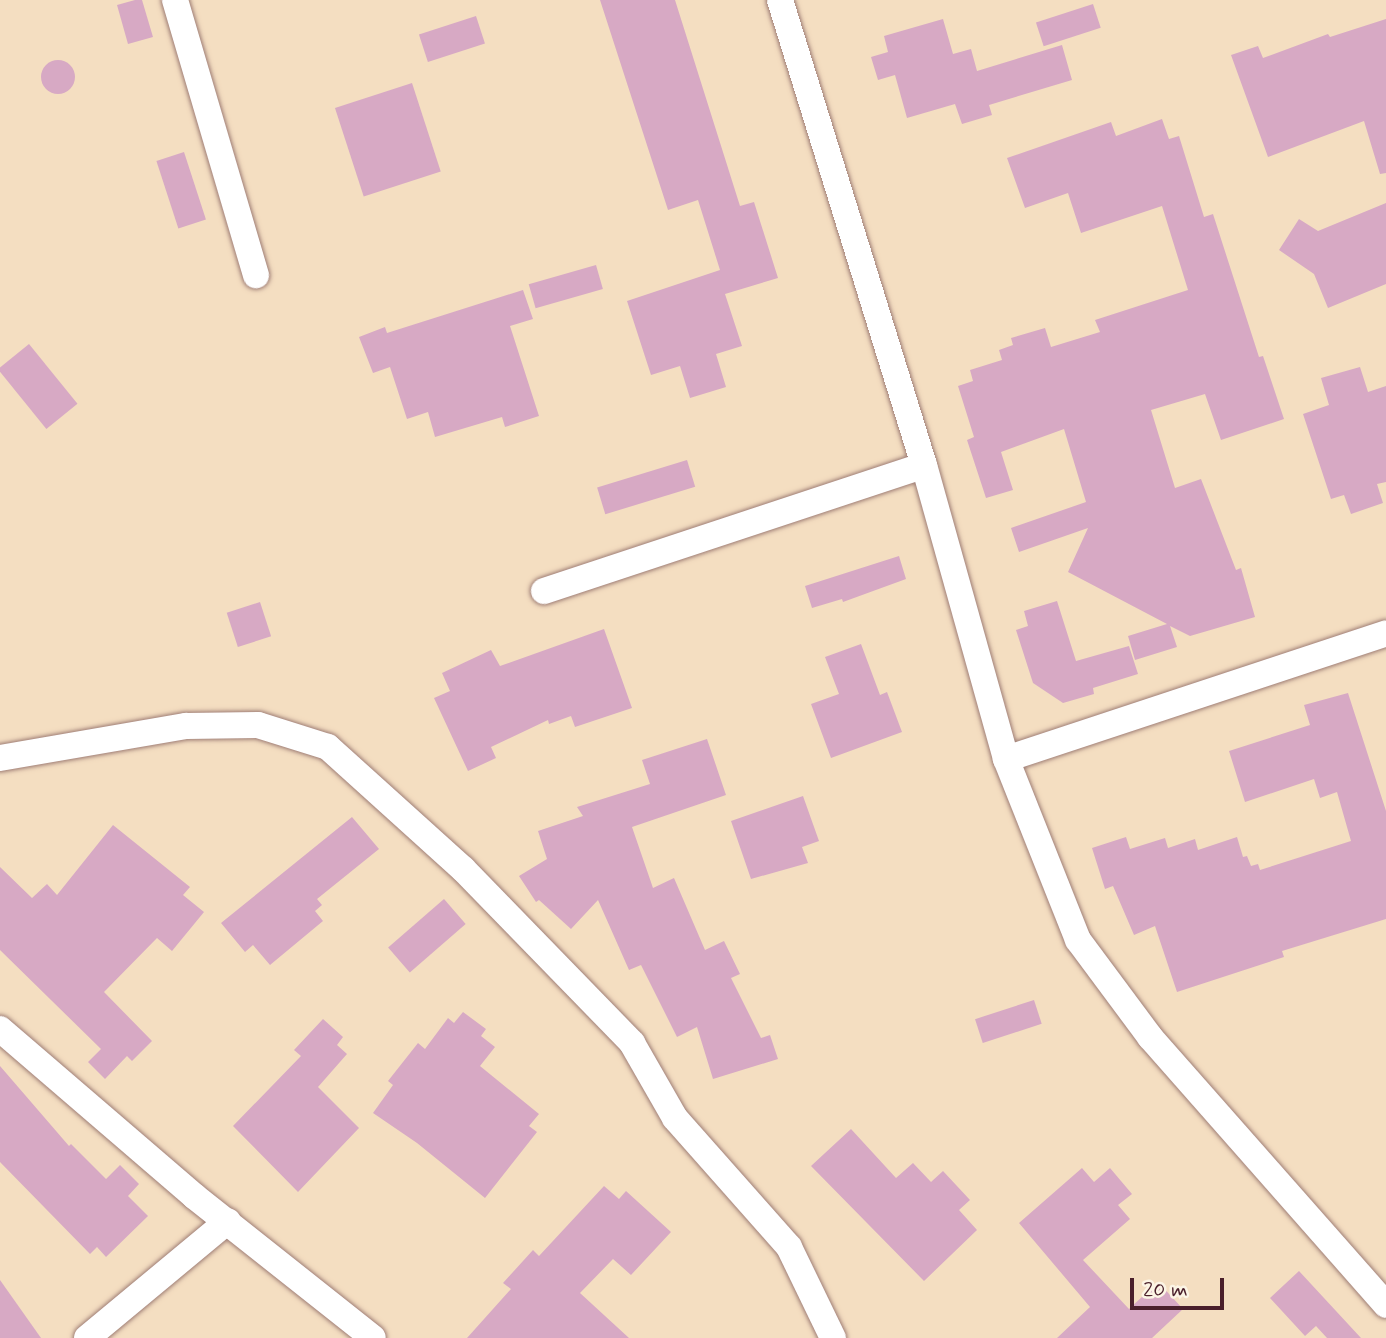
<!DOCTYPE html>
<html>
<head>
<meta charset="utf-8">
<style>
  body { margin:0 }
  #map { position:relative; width:1386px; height:1338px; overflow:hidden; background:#f4dec1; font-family:Mynerve,sans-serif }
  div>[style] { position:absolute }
  .building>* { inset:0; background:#d7a9c4; transform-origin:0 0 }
  .round { border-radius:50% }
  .roads { filter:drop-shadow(0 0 2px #9f7e76) drop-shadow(0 0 2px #9f7e76) }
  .minor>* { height:26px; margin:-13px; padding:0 13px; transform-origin:13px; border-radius:13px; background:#fff }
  span { translate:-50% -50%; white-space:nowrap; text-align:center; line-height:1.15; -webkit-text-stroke:6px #fcf5e5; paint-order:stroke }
  .scale { position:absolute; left:1130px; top:1278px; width:94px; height:32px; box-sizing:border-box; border:4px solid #4a1f2b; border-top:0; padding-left:9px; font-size:21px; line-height:24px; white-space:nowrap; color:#4a1f2b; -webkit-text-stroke:5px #fcf5e5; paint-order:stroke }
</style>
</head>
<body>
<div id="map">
  <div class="building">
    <i style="clip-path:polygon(135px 0,142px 0,153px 37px,128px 44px,117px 5px)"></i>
    <i style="clip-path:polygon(600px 0,675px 0,740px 206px,754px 202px,778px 278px,725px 294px,742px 346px,716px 354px,726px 387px,690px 398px,680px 366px,651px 375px,627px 301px,720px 270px,698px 200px,668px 210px)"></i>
    <i style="left:1093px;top:4px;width:25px;height:60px;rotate:72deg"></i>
    <i style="left:476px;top:16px;width:29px;height:60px;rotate:72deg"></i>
    <i style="clip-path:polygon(943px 19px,953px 54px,971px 49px,977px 71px,1062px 45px,1072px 80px,989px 105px,992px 115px,962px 124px,955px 104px,907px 118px,895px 75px,878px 80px,871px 57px,888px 52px,884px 36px)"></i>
    <i style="clip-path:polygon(1386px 19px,1386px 173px,1380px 174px,1364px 121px,1268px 157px,1231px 55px,1258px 46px,1263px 58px,1328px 34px,1330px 37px)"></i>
    <i class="round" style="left:41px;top:60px;width:34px;height:34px"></i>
    <i style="left:412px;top:83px;width:93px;height:81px;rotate:72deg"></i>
    <i style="clip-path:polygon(1162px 119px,1169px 139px,1179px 136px,1204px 217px,1213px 214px,1259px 357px,1263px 356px,1284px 419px,1221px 440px,1205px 394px,1151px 410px,1175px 488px,1201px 479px,1236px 570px,1241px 568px,1255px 617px,1190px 636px,1170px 626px,1177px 647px,1135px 660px,1128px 636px,1167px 624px,1068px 572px,1088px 528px,1019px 552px,1011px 528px,1086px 502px,1064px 429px,1001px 452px,1013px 490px,986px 498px,967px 440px,974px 437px,958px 386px,973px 381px,970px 370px,1002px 360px,999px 350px,1013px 345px,1011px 338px,1045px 328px,1051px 347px,1100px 332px,1095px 320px,1188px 290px,1162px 206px,1081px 233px,1068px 193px,1025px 208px,1007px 158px,1111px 122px,1116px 136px)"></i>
    <i style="left:184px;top:152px;width:71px;height:29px;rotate:72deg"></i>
    <i style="clip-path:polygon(1386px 203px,1386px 284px,1328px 308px,1314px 274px,1279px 250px,1299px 219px,1318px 231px)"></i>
    <i style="left:596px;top:265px;width:25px;height:70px;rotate:74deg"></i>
    <i style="clip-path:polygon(523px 290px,533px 319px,510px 326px,539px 416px,505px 427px,502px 417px,435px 437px,428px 412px,407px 419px,390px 367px,373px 373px,359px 337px,385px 327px,387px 333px)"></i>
    <i style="left:29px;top:344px;width:77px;height:40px;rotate:51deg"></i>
    <i style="clip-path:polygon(1360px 367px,1368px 392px,1386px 386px,1386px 482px,1377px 484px,1383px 503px,1351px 514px,1344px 495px,1331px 499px,1303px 414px,1329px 405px,1321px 378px)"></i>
    <i style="left:687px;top:460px;width:28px;height:94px;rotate:73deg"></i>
    <i style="clip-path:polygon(899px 556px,906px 579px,843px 602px,842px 599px,812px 608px,805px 586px)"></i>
    <i style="clip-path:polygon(1057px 601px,1076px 661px,1129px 646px,1138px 674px,1093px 688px,1094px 694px,1063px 703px,1033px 683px,1016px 630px,1028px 626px,1024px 611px)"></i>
    <i style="left:260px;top:602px;width:36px;height:35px;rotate:72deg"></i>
    <i style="clip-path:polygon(604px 629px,632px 708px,575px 727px,571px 716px,549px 724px,548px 720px,491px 747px,496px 758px,468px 771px,434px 698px,450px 691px,442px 673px,491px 650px,500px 666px)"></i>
    <i style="clip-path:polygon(861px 644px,880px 695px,887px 692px,902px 732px,831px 758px,811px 704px,839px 694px,825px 657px)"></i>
    <i style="clip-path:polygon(1348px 693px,1386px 811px,1386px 919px,1282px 951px,1284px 957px,1177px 992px,1155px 926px,1134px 935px,1113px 886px,1105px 889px,1092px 848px,1126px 837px,1130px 849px,1165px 838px,1168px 848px,1195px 839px,1198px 850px,1237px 837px,1243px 857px,1247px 856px,1251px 866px,1258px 864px,1260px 870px,1351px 841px,1337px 792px,1320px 798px,1314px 779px,1245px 802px,1229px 751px,1310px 725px,1304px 705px)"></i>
    <i style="clip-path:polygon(707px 739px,726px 795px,632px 827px,653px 888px,674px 878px,705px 950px,724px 941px,740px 974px,731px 978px,761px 1038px,770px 1035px,778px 1059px,713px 1079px,697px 1027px,677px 1037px,641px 965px,629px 970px,598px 900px,571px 929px,539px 900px,536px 902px,519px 876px,547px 859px,538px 831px,583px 816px,577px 807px,650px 784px,642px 760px)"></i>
    <i style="clip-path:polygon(803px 796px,819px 841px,802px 847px,808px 863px,751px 879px,731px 821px)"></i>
    <i style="clip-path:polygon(352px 817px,379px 849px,317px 899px,322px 905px,315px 911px,323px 921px,270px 965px,253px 945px,245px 952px,221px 923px)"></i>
    <i style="clip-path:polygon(113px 825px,190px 887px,183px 895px,204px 912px,172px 951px,157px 938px,104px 992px,152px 1041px,132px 1061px,127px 1056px,105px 1079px,88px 1062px,101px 1049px,0 950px,0 867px,32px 898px,47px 884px,57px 895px)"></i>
    <i style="left:444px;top:899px;width:33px;height:74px;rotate:49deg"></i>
    <i style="left:1034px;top:1000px;width:25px;height:62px;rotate:72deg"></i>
    <i style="clip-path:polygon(463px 1012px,486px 1029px,481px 1036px,495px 1047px,480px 1066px,539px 1114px,529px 1126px,537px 1132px,485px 1198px,417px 1143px,373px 1113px,393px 1085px,388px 1081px,418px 1043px,425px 1049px,448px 1018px,454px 1023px)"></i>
    <i style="clip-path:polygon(323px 1019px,343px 1037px,337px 1045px,347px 1054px,318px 1087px,359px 1128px,298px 1192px,233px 1126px,301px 1056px,294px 1050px)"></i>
    <i style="clip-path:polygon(0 1066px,69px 1146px,71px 1144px,106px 1179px,120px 1165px,139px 1184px,128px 1196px,148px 1216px,106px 1257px,97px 1247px,90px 1254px,0 1162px)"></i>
    <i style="clip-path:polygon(851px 1129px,896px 1178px,913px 1163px,931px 1182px,943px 1171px,970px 1200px,959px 1210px,977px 1230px,924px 1281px,811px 1166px)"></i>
    <i style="clip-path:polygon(1082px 1168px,1094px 1182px,1110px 1168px,1132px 1194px,1118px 1205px,1130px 1219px,1083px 1260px,1129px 1309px,1158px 1282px,1183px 1309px,1152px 1338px,1057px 1338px,1090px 1307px,1019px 1223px)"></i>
    <i style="clip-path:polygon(604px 1186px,619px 1199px,626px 1191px,671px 1232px,631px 1275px,613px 1259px,580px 1293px,629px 1338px,467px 1338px,511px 1289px,503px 1283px,533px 1250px,539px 1256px)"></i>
    <i style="clip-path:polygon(1299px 1271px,1361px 1338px,1327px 1338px,1316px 1326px,1305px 1336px,1270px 1298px)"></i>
    <i style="clip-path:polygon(0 1280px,41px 1338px,0 1338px)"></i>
  </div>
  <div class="roads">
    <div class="minor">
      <i style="left:175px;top:0;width:287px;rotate:73.6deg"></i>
      <i style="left:780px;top:0;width:487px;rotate:72.8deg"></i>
      <i style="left:924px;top:465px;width:305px;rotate:74.4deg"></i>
      <i style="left:1006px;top:759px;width:195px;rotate:68.3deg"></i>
      <i style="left:1078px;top:940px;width:121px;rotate:53.4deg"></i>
      <i style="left:1150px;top:1037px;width:357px;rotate:48.6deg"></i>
      <i style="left:544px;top:591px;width:400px;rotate:-18.3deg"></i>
      <i style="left:0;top:758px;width:189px;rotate:-9.8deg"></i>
      <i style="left:186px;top:726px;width:72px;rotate:-0.8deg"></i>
      <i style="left:258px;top:725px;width:73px;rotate:17.4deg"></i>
      <i style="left:328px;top:747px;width:182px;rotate:42.1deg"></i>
      <i style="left:463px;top:869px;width:243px;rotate:45.8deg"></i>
      <i style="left:632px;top:1043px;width:86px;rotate:60.2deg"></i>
      <i style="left:675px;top:1118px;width:172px;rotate:48.5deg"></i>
      <i style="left:789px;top:1247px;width:101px;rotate:64.2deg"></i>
      <i style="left:1006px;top:759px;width:400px;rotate:-18.3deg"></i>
      <i style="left:0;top:1029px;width:256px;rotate:40.7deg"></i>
      <i style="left:194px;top:1196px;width:228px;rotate:38.4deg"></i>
      <i style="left:87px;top:1338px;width:183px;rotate:-39.7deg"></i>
    </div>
  </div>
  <div class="scale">20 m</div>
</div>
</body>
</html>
